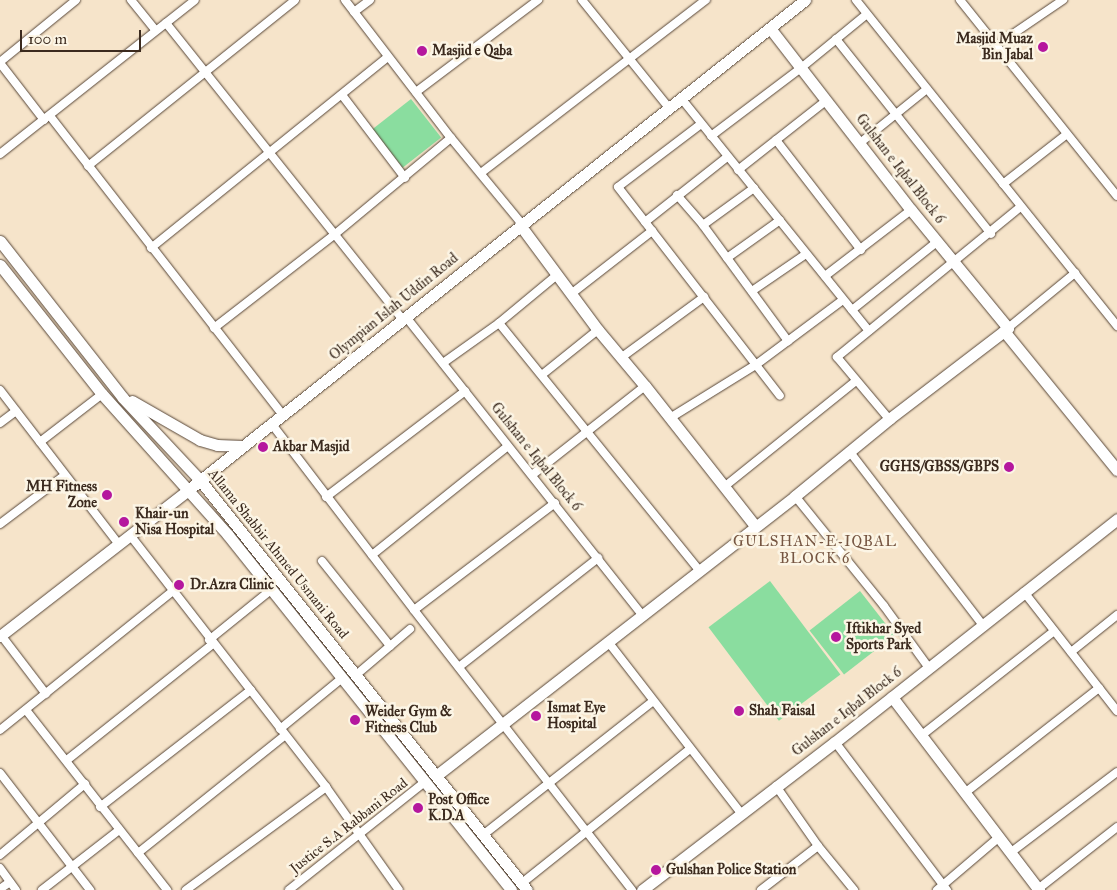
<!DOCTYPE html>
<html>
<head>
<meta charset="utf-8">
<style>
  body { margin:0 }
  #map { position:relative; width:1117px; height:890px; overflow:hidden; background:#f6e4ca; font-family:"IM FELL Great Primer",serif }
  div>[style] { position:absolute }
  .green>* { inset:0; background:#8add9f; transform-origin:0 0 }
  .roads { filter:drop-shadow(0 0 1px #574638) drop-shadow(0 0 1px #574638) }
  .street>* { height:8px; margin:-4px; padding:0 4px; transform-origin:4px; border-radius:4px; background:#fff }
  .secondary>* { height:11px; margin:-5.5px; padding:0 5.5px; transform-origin:5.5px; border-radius:5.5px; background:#fff }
  .dots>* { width:14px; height:14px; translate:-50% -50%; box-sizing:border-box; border:2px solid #fcf5e5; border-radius:50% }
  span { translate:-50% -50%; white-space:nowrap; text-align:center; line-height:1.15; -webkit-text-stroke:5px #fcf5e5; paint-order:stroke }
  .poi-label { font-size:14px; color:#3b2a1e; font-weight:700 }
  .right { translate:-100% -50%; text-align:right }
  .left { translate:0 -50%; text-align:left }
  .street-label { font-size:14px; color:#3b2a1e }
  .neighbourhood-label { font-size:15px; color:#765642; letter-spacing:1px }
  .scale { position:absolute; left:20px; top:30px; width:121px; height:22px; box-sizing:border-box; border:2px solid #3b2a1e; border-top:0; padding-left:6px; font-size:15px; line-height:18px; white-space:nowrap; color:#3b2a1e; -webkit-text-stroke:4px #fcf5e5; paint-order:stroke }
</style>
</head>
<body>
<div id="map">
  <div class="green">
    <i style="left:411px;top:99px;width:49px;height:49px;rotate:52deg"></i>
    <i style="left:770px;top:581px;width:117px;height:77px;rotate:53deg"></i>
    <i style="left:860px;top:591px;width:56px;height:64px;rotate:52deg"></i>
  </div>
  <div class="roads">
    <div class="street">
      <i style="left:131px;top:0;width:38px;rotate:51deg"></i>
      <i style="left:345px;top:0;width:174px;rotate:52.5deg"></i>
      <i style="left:451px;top:138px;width:112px;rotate:50.5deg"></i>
      <i style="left:582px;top:0;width:139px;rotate:51.1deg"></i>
      <i style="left:856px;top:0;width:418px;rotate:51.3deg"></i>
      <i style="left:960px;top:0;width:251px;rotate:51.3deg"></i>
      <i style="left:354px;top:12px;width:20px;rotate:-37deg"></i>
      <i style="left:166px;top:23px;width:379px;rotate:51.4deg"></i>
      <i style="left:1007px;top:38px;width:68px;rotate:-34.2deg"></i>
      <i style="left:836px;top:39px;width:249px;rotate:51.5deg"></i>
      <i style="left:0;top:62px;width:98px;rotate:-39.2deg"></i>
      <i style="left:0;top:63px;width:72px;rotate:52.3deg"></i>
      <i style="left:416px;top:92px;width:153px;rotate:-37deg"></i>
      <i style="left:342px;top:95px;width:104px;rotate:52.8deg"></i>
      <i style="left:681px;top:98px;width:299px;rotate:51.1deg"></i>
      <i style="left:50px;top:116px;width:378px;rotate:52.1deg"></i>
      <i style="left:701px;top:124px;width:104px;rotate:142.8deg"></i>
      <i style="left:618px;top:187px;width:264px;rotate:52.2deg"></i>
      <i style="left:711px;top:136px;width:113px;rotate:-37.1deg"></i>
      <i style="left:801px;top:68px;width:85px;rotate:-39.3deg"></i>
      <i style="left:776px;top:140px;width:139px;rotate:52.3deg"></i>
      <i style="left:860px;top:143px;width:86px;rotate:-38.9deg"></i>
      <i style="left:0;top:154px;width:248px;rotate:-38.3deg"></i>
      <i style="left:88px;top:166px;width:265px;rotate:-38.7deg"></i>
      <i style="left:738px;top:170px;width:113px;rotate:-38.2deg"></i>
      <i style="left:481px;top:173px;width:284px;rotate:-37.6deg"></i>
      <i style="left:1003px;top:184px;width:81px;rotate:-38deg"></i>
      <i style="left:677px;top:195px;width:40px;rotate:49deg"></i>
      <i style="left:703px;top:225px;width:144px;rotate:53.8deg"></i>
      <i style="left:645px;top:222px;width:105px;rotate:-38.4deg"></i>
      <i style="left:703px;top:225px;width:63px;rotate:-36deg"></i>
      <i style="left:151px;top:248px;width:304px;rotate:-38.9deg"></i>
      <i style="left:727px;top:258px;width:65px;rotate:-35.6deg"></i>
      <i style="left:825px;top:276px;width:108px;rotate:-37.5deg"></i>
      <i style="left:752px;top:291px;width:65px;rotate:-34.4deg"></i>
      <i style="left:571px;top:294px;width:103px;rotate:-37.9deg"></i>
      <i style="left:852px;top:310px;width:110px;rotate:-38.7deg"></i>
      <i style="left:406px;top:317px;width:382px;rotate:51.6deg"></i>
      <i style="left:499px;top:323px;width:319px;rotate:51deg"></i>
      <i style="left:214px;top:328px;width:152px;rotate:-37.8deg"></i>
      <i style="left:334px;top:235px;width:152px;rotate:-39.7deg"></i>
      <i style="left:1008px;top:328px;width:87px;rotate:-39.4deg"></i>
      <i style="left:622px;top:357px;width:102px;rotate:-36.2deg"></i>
      <i style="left:443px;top:363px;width:69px;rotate:-35.5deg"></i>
      <i style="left:499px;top:323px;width:75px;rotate:-39.6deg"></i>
      <i style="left:543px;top:374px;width:70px;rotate:-38.7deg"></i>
      <i style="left:0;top:390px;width:193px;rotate:52.4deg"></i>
      <i style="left:670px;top:418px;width:102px;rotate:-31.8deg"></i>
      <i style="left:757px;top:364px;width:107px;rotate:-36.7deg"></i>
      <i style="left:889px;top:419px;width:81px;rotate:-130deg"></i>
      <i style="left:837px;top:357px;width:237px;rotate:-39.3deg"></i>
      <i style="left:0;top:423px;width:20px;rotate:-37deg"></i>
      <i style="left:271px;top:423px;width:235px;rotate:52.6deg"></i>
      <i style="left:414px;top:610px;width:355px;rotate:52.1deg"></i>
      <i style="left:40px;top:442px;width:78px;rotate:-37.7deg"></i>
      <i style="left:850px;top:452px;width:217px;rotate:52.5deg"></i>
      <i style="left:532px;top:475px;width:144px;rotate:-38.2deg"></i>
      <i style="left:724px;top:487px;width:169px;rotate:-38.8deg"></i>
      <i style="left:795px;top:496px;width:141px;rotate:51deg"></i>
      <i style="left:884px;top:606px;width:77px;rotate:54deg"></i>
      <i style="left:326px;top:497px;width:175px;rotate:-37.3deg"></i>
      <i style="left:0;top:524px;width:81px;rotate:-37deg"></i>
      <i style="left:130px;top:535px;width:319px;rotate:52.1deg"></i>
      <i style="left:326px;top:787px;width:126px;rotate:54.7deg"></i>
      <i style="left:372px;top:555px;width:174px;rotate:-38.7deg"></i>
      <i style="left:322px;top:561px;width:109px;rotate:51.3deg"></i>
      <i style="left:1024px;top:592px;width:151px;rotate:52deg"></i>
      <i style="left:414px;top:610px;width:177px;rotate:-37.2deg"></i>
      <i style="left:1px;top:635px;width:74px;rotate:52.7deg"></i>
      <i style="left:209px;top:640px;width:81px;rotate:-39deg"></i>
      <i style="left:609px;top:643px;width:215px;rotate:52.2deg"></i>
      <i style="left:1071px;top:652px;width:59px;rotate:-38.8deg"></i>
      <i style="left:459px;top:667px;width:177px;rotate:-38.1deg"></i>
      <i style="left:356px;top:675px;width:71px;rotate:-40.4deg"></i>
      <i style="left:26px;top:710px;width:229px;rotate:51.9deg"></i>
      <i style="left:280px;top:729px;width:79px;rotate:-39.3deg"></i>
      <i style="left:0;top:730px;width:222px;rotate:-38.8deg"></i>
      <i style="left:922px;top:735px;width:168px;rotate:-38.2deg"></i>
      <i style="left:835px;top:742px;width:186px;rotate:52.9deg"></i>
      <i style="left:67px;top:760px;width:186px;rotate:-38.5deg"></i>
      <i style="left:0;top:773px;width:148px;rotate:52.4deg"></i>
      <i style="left:776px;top:786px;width:73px;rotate:55deg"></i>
      <i style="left:818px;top:846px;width:57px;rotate:50.7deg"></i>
      <i style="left:966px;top:792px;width:169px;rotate:-38deg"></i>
      <i style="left:100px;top:807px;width:191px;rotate:-37.8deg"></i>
      <i style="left:483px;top:835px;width:216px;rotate:-38.2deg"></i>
      <i style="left:138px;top:853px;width:187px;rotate:-38.7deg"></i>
      <i style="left:1010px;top:853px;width:134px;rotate:-37.1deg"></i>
      <i style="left:0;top:855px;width:111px;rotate:-39.9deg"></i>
      <i style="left:0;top:868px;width:27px;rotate:54deg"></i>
      <i style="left:522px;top:883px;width:215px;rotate:-38.6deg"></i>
      <i style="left:0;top:889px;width:12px;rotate:-35deg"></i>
      <i style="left:1038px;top:889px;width:100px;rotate:-38.1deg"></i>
      <i style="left:42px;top:890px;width:98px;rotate:-37.9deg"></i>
      <i style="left:186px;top:890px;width:174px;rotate:-36.3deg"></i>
      <i style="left:289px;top:890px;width:174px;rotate:-38.5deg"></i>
      <i style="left:761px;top:890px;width:72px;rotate:-37.7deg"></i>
      <i style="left:937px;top:890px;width:80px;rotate:-40.4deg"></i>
    </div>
    <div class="secondary">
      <i style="left:520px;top:225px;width:131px;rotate:53.4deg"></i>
      <i style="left:598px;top:330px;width:73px;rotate:50deg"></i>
      <i style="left:645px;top:386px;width:178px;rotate:51.8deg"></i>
      <i style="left:0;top:241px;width:199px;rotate:51.9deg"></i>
      <i style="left:123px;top:398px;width:112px;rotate:46.8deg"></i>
      <i style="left:200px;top:480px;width:524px;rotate:51.43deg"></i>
      <i style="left:0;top:265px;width:164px;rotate:51.7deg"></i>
      <i style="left:102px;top:394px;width:189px;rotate:48.2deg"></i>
      <i style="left:228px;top:535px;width:454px;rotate:51.4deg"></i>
      <i style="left:1004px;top:331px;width:179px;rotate:50.9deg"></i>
      <i style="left:132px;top:401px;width:78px;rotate:29.8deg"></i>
      <i style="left:200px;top:440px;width:18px;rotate:16deg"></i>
      <i style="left:217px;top:445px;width:25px;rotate:2deg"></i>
      <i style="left:0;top:636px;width:238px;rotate:-37.8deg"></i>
      <i style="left:188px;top:490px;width:788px;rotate:-38.46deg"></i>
      <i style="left:892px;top:697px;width:243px;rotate:52.7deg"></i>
      <i style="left:437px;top:775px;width:454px;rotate:-37.9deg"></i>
      <i style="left:795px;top:496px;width:122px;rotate:-39.3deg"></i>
      <i style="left:889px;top:419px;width:150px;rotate:-37.4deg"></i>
      <i style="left:1008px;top:328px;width:153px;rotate:-129.4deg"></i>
      <i style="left:911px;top:210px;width:230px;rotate:-127.8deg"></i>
      <i style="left:642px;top:890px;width:243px;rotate:-37.5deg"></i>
      <i style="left:835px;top:742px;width:360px;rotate:-38.3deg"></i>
    </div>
  </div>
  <div class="dots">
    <i style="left:1043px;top:47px;background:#b5179e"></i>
    <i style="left:422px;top:51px;background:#b5179e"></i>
    <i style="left:263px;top:447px;background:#b5179e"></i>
    <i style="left:1009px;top:467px;background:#b5179e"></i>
    <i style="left:107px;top:495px;background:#b5179e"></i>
    <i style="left:124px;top:522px;background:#b5179e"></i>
    <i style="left:179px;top:585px;background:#b5179e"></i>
    <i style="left:836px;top:637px;background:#b5179e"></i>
    <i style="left:739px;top:711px;background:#b5179e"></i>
    <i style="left:536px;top:716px;background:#b5179e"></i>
    <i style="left:355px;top:720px;background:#b5179e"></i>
    <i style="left:418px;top:808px;background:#b5179e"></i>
    <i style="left:656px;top:870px;background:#b5179e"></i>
  </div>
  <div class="poi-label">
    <span class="right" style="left:1033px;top:47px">Masjid Muaz<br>Bin Jabal</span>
    <span class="left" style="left:432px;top:51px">Masjid e Qaba</span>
    <span class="left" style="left:273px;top:447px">Akbar Masjid</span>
    <span class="right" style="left:999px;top:467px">GGHS/GBSS/GBPS</span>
    <span class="right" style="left:97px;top:495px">MH Fitness<br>Zone</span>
    <span class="left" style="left:135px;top:522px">Khair-un<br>Nisa Hospital</span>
    <span class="left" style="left:190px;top:585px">Dr.Azra Clinic</span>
    <span class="left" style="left:846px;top:637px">Iftikhar Syed<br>Sports Park</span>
    <span class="left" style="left:547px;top:716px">Ismat Eye<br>Hospital</span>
    <span class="left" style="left:749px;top:711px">Shah Faisal</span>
    <span class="left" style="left:365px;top:720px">Weider Gym &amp;<br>Fitness Club</span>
    <span class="left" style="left:428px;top:808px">Post Office<br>K.D.A</span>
    <span class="left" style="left:666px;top:870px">Gulshan Police Station</span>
  </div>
  <div class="street-label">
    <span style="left:900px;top:169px;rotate:52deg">Gulshan e Iqbal Block 6</span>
    <span style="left:394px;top:307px;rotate:-39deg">Olympian Islah Uddin Road</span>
    <span style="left:536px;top:457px;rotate:51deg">Gulshan e Iqbal Block 6</span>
    <span style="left:278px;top:554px;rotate:51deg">Allama Shabbir Ahmed Usmani Road</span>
    <span style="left:847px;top:712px;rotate:-38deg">Gulshan e Iqbal Block 6</span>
    <span style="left:349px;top:826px;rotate:-38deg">Justice S.A Rabbani Road</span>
  </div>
  <div class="neighbourhood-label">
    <span style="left:815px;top:550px">GULSHAN-E-IQBAL<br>BLOCK 6</span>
  </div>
  <div class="scale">100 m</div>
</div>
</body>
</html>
